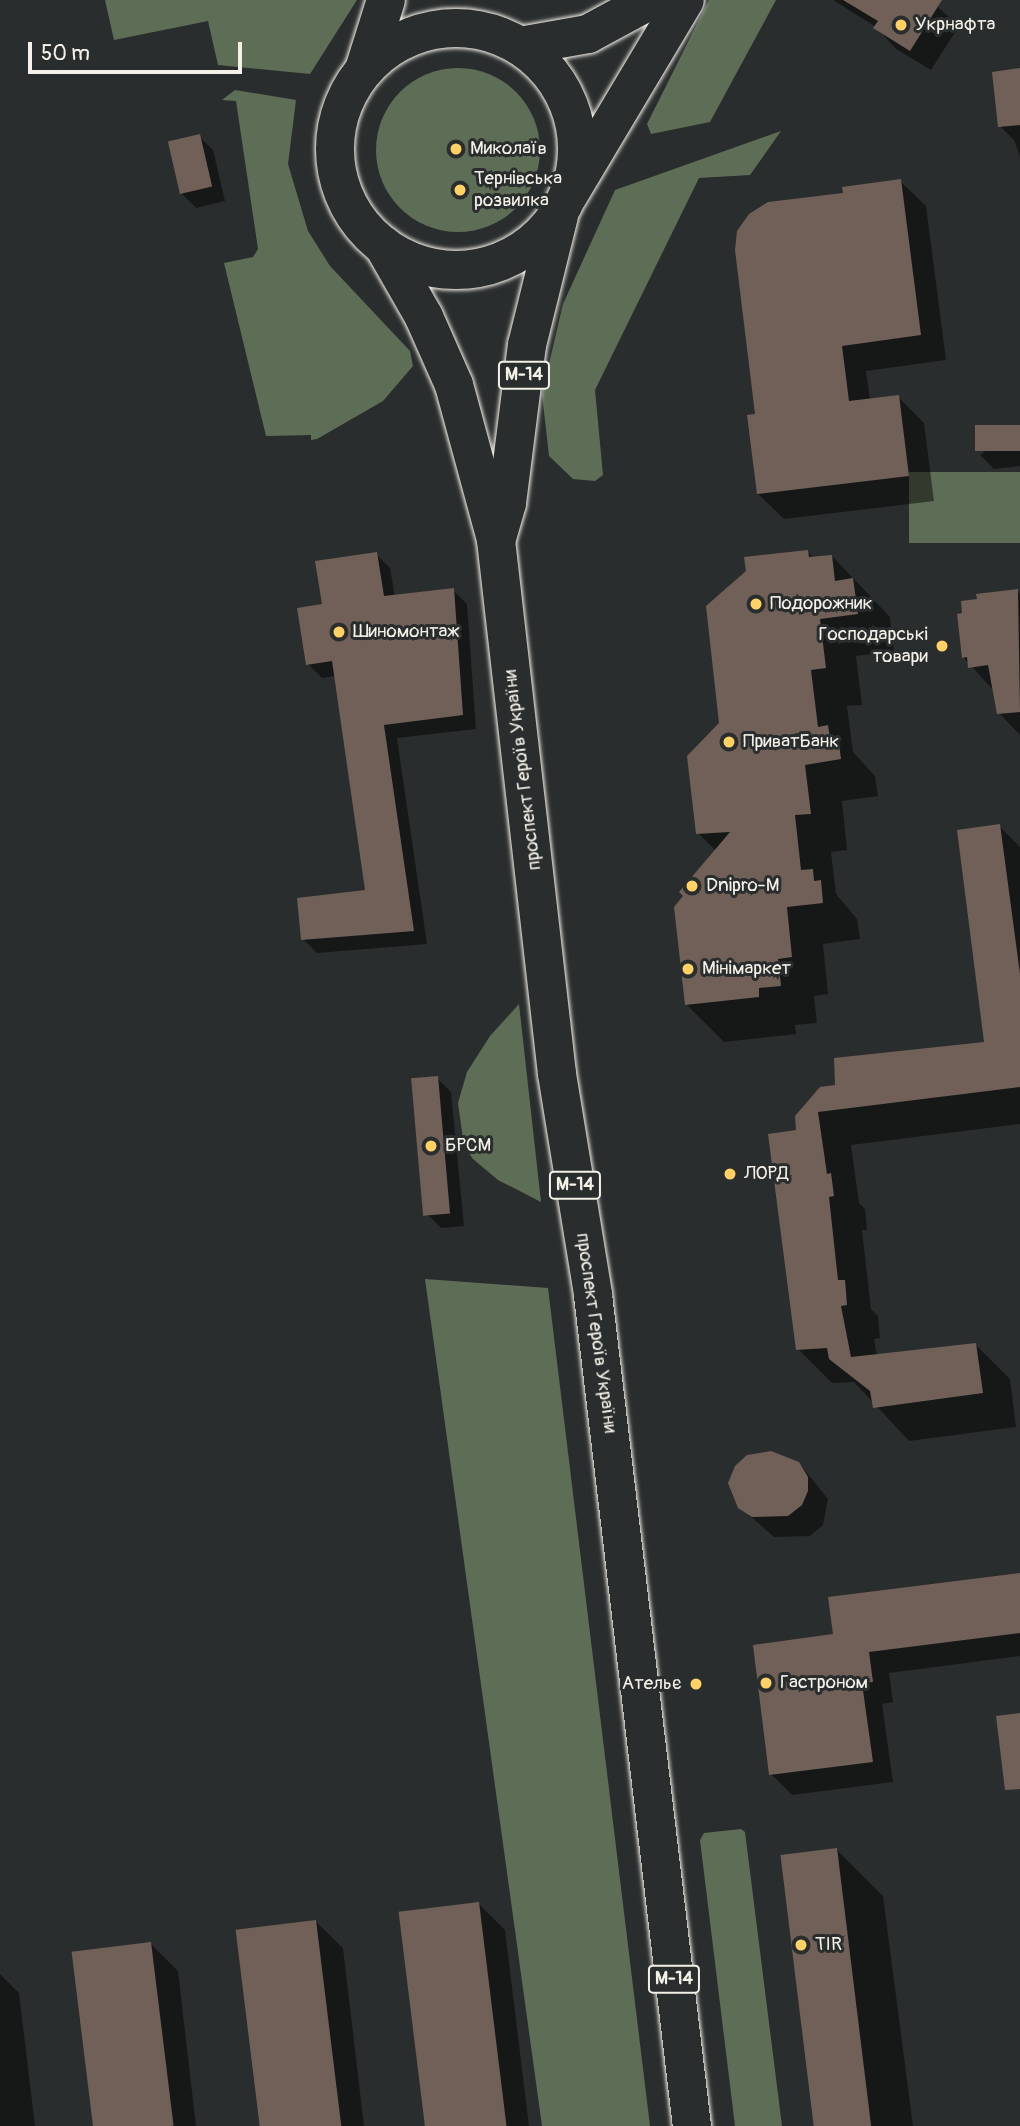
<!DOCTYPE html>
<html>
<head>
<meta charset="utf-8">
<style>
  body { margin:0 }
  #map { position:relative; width:1020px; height:2126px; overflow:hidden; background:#2a2d2e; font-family:Pangolin,sans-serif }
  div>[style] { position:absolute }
  .green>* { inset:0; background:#5e6e56; transform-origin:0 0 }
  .round { border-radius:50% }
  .shadow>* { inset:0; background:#0007 }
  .building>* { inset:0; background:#706058; transform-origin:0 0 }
  .roads { filter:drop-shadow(0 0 2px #f4f1e8) drop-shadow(0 0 2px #f4f1e8) }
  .primary>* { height:38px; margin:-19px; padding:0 19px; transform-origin:19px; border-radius:19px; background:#2a2d2e }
  .trunk>* { height:38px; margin:-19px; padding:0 19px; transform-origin:19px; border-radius:19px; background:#2a2d2e }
  .trunk>.ring { margin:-19px; padding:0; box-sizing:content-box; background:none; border:38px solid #2a2d2e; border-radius:50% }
  .dots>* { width:19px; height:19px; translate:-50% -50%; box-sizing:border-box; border:4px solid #2a2d2e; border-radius:50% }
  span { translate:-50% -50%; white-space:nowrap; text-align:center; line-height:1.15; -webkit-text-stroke:6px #2a2d2e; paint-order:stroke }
  .shield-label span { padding:2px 5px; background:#2a2d2e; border:2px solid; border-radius:5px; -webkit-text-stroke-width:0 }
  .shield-label { font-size:18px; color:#f4f1e8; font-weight:700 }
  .poi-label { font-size:19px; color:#f4f1e8 }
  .left { translate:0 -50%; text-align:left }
  .right { translate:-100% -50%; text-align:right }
  .street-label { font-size:19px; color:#f4f1e8 }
  .scale { position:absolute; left:28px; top:42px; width:214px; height:32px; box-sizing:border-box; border:4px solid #f4f1e8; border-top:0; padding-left:9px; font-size:21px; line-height:24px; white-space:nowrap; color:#f4f1e8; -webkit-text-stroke:5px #2a2d2e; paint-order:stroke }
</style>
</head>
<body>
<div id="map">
  <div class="green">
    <i style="clip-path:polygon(105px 0,357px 0,310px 74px,218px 65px,208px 21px,114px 40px)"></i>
    <i style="clip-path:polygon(709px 0,776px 0,710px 122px,651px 134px,647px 124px)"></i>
    <i class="round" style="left:376px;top:68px;width:164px;height:164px"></i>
    <i style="clip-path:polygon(235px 90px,296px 100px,288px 164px,308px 231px,330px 266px,410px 351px,413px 366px,383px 401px,317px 439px,311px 440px,311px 435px,266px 436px,224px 263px,253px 257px,258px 249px,236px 101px,222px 100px)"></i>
    <i style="clip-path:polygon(781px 131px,750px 175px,699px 178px,595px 390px,603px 475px,595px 481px,573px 479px,549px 456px,542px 394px,563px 304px,615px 190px)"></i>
    <i style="left:1020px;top:472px;width:71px;height:111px;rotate:90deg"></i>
    <i style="clip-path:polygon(519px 1004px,541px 1202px,498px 1180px,473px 1159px,464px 1146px,458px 1103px,467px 1072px,490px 1036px)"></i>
    <i style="clip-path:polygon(425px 1279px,548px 1288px,650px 2126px,542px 2126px)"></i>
    <i style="clip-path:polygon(741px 1829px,745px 1832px,782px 2126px,735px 2126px,700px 1840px,704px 1833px)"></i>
  </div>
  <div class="shadow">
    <i style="clip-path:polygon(833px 0,930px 0,959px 26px,931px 70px,896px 49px,876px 27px)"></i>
    <i style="clip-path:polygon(1020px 70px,1020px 156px,1014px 140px,1000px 126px)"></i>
    <i style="clip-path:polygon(199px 136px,213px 150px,225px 201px,196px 208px,182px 194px)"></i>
    <i style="clip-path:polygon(900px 181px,926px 206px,946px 360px,866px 371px,870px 400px,898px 397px,924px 423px,934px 501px,784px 519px,758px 494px,757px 416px,845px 194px)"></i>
    <i style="clip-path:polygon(1020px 426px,1020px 466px,994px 469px,980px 455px)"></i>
    <i style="clip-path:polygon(808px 552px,814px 558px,832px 556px,890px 617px,894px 651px,856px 656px,862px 705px,847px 706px,853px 752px,875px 776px,878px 796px,842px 801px,847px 850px,831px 852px,836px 894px,857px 919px,860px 939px,823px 944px,828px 994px,814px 996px,817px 1023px,795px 1025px,796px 1034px,724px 1042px,687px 1005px,716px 851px,698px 833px,721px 723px)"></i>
    <i style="clip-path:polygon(376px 554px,390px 568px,395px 597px,453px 590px,467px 604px,476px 729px,397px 738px,427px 944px,317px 953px,303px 939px,367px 892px,336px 676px,322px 678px,308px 664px,324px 605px)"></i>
    <i style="clip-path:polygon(1017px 591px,1020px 594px,1020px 735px,999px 713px,994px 691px,963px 657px)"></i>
    <i style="clip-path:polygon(999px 826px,1020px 847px,1020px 1124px,851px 1145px,859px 1203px,865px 1209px,867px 1230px,862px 1230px,871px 1309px,878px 1316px,880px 1338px,874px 1339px,877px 1356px,976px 1345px,1010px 1379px,1016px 1427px,909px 1441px,854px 1382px,832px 1383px,798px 1349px,798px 1131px,837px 1086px,986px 1044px)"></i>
    <i style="clip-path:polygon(437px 1078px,451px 1092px,464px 1226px,441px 1228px,427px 1214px)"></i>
    <i style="clip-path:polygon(799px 1463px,828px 1499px,823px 1525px,810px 1536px,774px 1537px,740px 1507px)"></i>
    <i style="clip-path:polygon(1020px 1575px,1020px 1656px,889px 1673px,893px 1702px,882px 1704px,893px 1782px,792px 1795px,771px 1774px,835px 1635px)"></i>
    <i style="clip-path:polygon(836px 1849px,883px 1896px,913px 2126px,816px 2126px)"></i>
    <i style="clip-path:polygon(478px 1903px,505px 1930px,529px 2126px,427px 2126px)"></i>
    <i style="clip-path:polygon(315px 1921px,343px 1948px,364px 2126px,262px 2126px)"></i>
    <i style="clip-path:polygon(151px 1944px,178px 1971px,196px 2126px,94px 2126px)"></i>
    <i style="clip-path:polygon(0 1974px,19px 1993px,35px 2126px,0 2126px)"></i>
  </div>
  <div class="building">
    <i style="clip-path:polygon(843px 0,942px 0,910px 51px,873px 28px,878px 21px)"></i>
    <i style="clip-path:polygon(1020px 68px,1020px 125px,998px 127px,992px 72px)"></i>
    <i style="left:200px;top:134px;width:54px;height:33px;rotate:77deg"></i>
    <i style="clip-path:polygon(901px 179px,921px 335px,842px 346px,849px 401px,899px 395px,909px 476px,757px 494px,747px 415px,755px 414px,735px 250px,737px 231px,749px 214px,768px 202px,843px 193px,842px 187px)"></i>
    <i style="left:1020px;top:425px;width:26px;height:45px;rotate:90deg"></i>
    <i style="clip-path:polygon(808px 550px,809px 557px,832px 555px,835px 581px,853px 578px,858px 614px,820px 619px,826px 668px,811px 670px,818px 727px,828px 725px,830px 738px,838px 737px,841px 759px,805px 765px,811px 814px,795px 815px,801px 870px,813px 869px,814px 881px,821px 880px,823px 903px,787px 907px,792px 957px,778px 959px,781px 986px,759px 988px,759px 997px,685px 1005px,674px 907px,683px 896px,679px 892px,730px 832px,696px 834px,687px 756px,719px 723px,706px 606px,746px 571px,744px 557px)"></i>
    <i style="clip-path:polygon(377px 552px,384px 596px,454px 588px,463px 715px,384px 725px,414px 931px,301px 940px,297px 898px,365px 890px,332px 661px,306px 665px,297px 608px,322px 604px,315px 561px)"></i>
    <i style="clip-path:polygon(1018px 589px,1020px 712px,997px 714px,988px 665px,968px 668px,967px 657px,962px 658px,957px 614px,962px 613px,961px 601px,977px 599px,976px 594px)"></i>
    <i style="clip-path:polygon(1000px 824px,1020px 974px,1020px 1087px,818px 1112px,827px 1174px,831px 1173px,834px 1196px,829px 1197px,838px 1280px,845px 1280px,847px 1305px,841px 1306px,851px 1357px,976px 1343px,983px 1393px,873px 1408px,870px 1391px,829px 1359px,827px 1348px,796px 1350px,768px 1134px,796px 1130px,795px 1116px,820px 1087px,835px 1085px,834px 1058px,984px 1042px,957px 830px)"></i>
    <i style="left:438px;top:1076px;width:138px;height:27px;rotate:85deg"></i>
    <i style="clip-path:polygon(771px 1451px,799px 1462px,808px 1477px,808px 1491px,802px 1505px,788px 1516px,752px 1517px,738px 1508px,728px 1483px,735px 1466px,747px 1455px)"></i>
    <i style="clip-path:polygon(1020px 1573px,1020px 1633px,869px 1652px,873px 1682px,862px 1683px,873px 1762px,769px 1775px,753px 1645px,833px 1634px,828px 1597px)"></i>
    <i style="clip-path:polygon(1020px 1713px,1020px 1789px,1005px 1790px,996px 1716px)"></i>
    <i style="left:837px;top:1848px;width:280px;height:57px;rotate:83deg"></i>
    <i style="left:479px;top:1902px;width:226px;height:81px;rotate:83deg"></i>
    <i style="left:316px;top:1920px;width:208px;height:81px;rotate:83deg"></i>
    <i style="left:151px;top:1942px;width:185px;height:80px;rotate:83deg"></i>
  </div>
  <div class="roads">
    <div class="primary">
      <i style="left:520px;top:46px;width:69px;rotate:-10deg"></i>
      <i style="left:588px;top:34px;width:72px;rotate:-28.4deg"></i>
      <i style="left:568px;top:196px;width:228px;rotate:-59.2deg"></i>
    </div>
    <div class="trunk">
      <i class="ring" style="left:335px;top:28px;width:204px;height:204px"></i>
      <i style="left:364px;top:70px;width:73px;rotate:-72.6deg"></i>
      <i style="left:383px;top:245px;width:83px;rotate:60.3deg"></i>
      <i style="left:424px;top:317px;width:74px;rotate:66.2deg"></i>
      <i style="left:454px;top:385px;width:161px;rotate:74.8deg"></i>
      <i style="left:496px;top:540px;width:537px;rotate:83.48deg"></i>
      <i style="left:557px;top:1074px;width:224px;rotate:80.7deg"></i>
      <i style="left:593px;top:1295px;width:837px;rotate:83.21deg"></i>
      <i style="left:497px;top:538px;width:36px;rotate:-74deg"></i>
      <i style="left:507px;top:503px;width:159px;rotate:-82.8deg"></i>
      <i style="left:527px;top:345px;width:133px;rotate:-76.1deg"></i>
    </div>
  </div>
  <div class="dots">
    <i style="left:901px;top:25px;background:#ffd166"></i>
    <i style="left:456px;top:149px;background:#ffd166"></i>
    <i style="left:460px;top:190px;background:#ffd166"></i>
    <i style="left:756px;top:604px;background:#ffd166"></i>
    <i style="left:339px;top:632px;background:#ffd166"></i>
    <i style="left:942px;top:646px;background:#ffd166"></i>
    <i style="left:729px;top:742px;background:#ffd166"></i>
    <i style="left:692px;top:886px;background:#ffd166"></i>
    <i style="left:688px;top:969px;background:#ffd166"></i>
    <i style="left:431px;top:1146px;background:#ffd166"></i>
    <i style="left:730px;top:1174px;background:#ffd166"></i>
    <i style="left:766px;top:1683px;background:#ffd166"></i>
    <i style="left:696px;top:1684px;background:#ffd166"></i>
    <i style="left:801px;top:1945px;background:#ffd166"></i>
  </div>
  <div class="shield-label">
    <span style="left:524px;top:375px">М-14</span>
    <span style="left:575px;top:1185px">М-14</span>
    <span style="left:674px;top:1979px">М-14</span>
  </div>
  <div class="poi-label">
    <span class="left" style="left:915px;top:25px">Укрнафта</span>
    <span class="left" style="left:470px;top:149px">Миколаїв</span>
    <span class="left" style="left:474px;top:190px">Тернівська<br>розвилка</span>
    <span class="left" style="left:770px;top:604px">Подорожник</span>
    <span class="left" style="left:353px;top:632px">Шиномонтаж</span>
    <span class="right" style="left:928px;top:646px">Господарські<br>товари</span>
    <span class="left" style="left:743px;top:742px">ПриватБанк</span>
    <span class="left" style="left:706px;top:886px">Dnipro-M</span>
    <span class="left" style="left:702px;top:969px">Мінімаркет</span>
    <span class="left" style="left:445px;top:1146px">БРСМ</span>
    <span class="left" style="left:744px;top:1174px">ЛОРД</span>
    <span class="left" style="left:780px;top:1683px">Гастроном</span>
    <span class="right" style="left:682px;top:1684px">Ательє</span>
    <span class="left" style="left:815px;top:1945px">TIR</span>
  </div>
  <div class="street-label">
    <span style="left:523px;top:770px;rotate:-97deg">проспект Героїв України</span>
    <span style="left:596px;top:1333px;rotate:82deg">проспект Героїв України</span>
  </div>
  <div class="scale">50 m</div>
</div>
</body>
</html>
